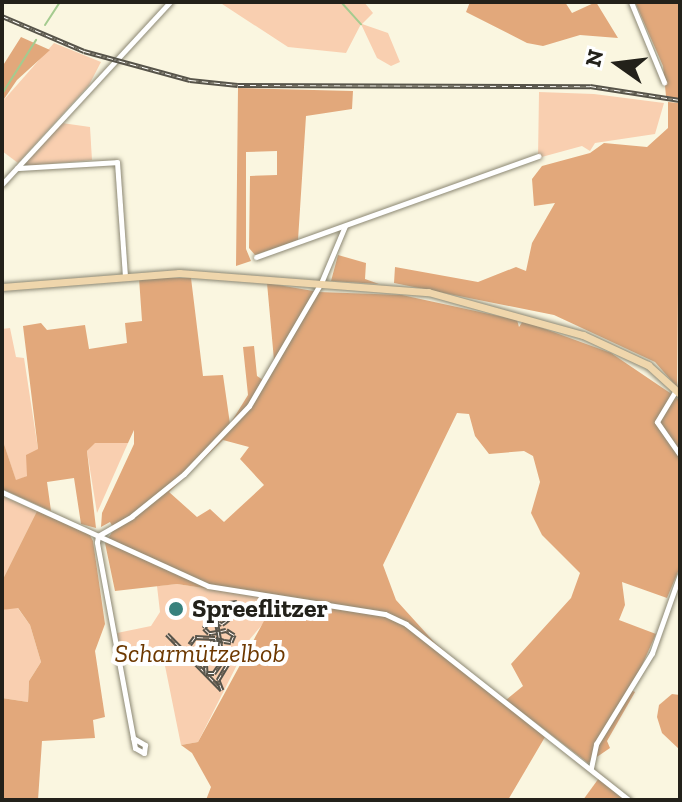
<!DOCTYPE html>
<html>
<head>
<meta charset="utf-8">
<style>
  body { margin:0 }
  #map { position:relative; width:682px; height:802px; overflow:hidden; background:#faf6e0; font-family:"Zilla Slab",serif }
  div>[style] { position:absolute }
  .green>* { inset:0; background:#f9cfb0 }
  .forest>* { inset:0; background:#e2a87b }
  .stream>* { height:2px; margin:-1px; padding:0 1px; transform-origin:1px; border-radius:1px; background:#a4cb8f }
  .roads { filter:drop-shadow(0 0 2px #8c8874) drop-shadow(0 0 2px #8c8874) }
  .minor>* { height:5px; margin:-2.5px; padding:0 2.5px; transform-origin:2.5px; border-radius:2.5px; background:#fff }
  .major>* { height:7px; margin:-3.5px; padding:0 3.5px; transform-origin:3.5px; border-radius:3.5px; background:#efd6ac }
  .rail>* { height:5px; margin-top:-2.5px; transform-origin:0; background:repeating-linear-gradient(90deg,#fff 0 6px,#57544a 0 12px); box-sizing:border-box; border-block:2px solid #57544a }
  .dots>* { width:22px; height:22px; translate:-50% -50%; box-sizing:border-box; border:4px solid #fff; border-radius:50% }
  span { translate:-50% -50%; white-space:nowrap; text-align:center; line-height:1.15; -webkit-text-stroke:8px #fff; paint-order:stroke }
  .poi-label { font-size:26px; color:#23211a; font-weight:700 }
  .left { translate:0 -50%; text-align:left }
  .park-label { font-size:26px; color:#6d3800; font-style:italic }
  .frame { position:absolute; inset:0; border:4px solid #23211a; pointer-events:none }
  .north { position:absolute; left:578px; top:24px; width:80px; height:80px; -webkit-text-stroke:6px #fff; paint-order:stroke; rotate:284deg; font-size:22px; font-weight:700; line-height:32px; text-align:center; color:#23211a }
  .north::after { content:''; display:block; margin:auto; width:28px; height:36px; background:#23211a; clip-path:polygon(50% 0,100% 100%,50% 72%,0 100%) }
</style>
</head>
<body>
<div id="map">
  <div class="green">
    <i style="clip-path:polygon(219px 2px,364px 2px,373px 13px,362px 24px,388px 33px,400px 62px,391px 66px,377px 58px,361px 24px,346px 53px,288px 47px)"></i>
    <i style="clip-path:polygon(54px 43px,101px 62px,89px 85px,18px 163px,2px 151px,2px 102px)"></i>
    <i style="clip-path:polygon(539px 92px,594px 94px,664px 103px,655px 134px,595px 143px,590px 151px,582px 146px,538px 158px)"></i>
    <i style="clip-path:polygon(62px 123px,90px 127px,92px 160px,27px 166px,24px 163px)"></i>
    <i style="clip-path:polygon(10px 328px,16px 357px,24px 358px,38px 449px,27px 476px,16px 481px,2px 438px,2px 329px)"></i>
    <i style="clip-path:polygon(94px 443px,128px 443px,97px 513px,87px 451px)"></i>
    <i style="clip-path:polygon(2px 496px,37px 511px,2px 581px)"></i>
    <i style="clip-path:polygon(177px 584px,277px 599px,274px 611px,250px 639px,198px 742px,181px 745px,162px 651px,122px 657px,117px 633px,151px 626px,160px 612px,157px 586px)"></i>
    <i style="clip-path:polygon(17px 607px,30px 625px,41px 662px,29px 681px,28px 702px,2px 698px,2px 610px)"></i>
  </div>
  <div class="forest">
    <i style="clip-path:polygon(470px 2px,565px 2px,572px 13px,596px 2px,618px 38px,580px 35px,543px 46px,527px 43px,466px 12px)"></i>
    <i style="clip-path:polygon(635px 2px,680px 2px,680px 99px,666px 96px,663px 66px)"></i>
    <i style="clip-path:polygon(21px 37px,50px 50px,17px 80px,2px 102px,2px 67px)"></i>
    <i style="clip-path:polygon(238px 88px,353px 91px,352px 109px,306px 116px,298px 240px,255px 255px,249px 248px,250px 176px,277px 175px,277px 151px,246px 152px,246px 249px,251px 261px,236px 266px)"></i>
    <i style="clip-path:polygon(668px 102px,680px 103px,677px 387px,655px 362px,554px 315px,394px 283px,395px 267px,478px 282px,516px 267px,526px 271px,532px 243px,555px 203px,534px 206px,532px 179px,542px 166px,590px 153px,604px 143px,647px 147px,668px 128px)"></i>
    <i style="clip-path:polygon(338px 255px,366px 263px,365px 279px,379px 284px,331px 281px)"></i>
    <i style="clip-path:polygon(evenodd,139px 278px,191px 278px,203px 376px,223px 375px,230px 424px,248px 395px,243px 347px,254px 346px,257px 376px,263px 380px,274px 360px,267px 283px,319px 292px,402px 295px,517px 320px,519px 327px,523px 321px,611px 353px,676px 397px,680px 401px,680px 567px,667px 598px,622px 582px,625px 605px,619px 620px,656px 634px,631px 690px,635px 692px,607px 741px,610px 748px,588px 763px,506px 700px,523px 686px,511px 664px,571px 598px,580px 573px,542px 535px,531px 513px,540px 482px,533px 456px,524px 451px,489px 454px,475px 436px,469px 414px,457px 413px,383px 565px,396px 600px,435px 643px,545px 737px,508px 800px,206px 800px,211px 787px,192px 753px,181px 745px,198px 742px,276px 599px,177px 584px,115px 591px,105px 543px,114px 529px,110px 522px,101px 527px,102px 513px,134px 444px,134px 430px,128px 443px,95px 443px,87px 451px,96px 528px,81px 524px,74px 478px,47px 482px,51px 511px,2px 489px,2px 438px,16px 480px,27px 476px,26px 455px,38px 449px,23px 326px,41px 323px,47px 330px,85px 325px,89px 349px,127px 343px,125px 323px,142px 321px,139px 278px,223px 440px,249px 447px,240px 459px,264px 485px,224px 522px,210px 509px,197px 517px,169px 492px,223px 440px)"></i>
    <i style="clip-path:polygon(37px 511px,89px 533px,93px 541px,105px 624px,95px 651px,105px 717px,93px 720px,95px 738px,42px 741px,38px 800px,2px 800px,2px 698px,28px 702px,29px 681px,41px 662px,30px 625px,18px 608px,2px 610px,2px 581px)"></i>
    <i style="clip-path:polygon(672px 694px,680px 695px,680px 750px,662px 733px,657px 717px,659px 705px)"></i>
    <i style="clip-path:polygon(599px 778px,625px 800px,583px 800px)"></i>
  </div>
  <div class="stream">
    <i style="left:341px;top:2px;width:30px;rotate:48deg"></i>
    <i style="left:45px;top:25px;width:27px;rotate:-57deg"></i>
    <i style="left:2px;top:94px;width:64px;rotate:-57.8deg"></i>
  </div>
  <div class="roads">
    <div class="minor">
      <i style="left:631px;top:2px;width:87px;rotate:67.6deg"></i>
      <i style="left:17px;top:168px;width:100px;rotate:-3.4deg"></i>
      <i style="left:117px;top:162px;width:114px;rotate:86deg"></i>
      <i style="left:2px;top:184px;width:248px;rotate:-47.3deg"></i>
      <i style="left:256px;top:257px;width:300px;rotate:-19.7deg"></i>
      <i style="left:676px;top:390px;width:37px;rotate:121deg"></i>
      <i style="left:657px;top:422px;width:40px;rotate:55.1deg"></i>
      <i style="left:2px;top:492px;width:226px;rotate:24.5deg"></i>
      <i style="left:208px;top:586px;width:179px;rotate:9deg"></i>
      <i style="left:385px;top:614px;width:23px;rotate:25deg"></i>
      <i style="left:406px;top:624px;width:284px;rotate:38.3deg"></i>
      <i style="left:133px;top:738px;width:14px;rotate:30deg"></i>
      <i style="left:145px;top:745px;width:8px;rotate:97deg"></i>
      <i style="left:144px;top:753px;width:10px;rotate:-151deg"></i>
      <i style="left:135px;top:748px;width:209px;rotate:-100.5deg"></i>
      <i style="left:97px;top:542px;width:6px;rotate:-81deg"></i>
      <i style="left:98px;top:536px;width:39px;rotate:-30deg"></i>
      <i style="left:132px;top:516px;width:67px;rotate:-38.9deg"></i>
      <i style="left:184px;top:474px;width:94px;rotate:-46.3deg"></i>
      <i style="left:249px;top:406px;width:143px;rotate:-59.7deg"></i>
      <i style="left:321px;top:283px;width:62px;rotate:-67.2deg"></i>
      <i style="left:591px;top:768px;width:25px;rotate:-78deg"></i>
      <i style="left:596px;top:744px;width:107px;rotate:-58.4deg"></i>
      <i style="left:652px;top:653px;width:84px;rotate:-70.5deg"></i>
    </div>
    <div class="major">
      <i style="left:2px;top:287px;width:178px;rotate:-4.5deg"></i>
      <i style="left:179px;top:273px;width:250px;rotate:4.4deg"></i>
      <i style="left:428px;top:292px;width:161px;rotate:15.5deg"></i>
      <i style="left:583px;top:335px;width:72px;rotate:24.8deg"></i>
      <i style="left:648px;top:365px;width:43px;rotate:42.2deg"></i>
    </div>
  </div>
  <div class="rail">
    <i style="left:2px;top:16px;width:89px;rotate:23.1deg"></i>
    <i style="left:84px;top:51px;width:110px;rotate:15.3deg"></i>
    <i style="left:190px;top:80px;width:48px;rotate:5.9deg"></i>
    <i style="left:238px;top:85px;width:352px;rotate:0.2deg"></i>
    <i style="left:590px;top:86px;width:91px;rotate:8.8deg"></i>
    <i style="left:167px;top:634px;width:78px;rotate:45.5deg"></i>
    <i style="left:222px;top:690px;width:11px;rotate:-112deg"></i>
    <i style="left:218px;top:680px;width:23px;rotate:-59deg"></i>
    <i style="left:230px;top:660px;width:10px;rotate:-127deg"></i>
    <i style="left:224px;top:652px;width:6px;rotate:-171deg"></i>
    <i style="left:218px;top:651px;width:4px;rotate:-166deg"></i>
    <i style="left:214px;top:650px;width:3px;rotate:-135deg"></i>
    <i style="left:212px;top:648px;width:4px;rotate:-124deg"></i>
    <i style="left:210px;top:645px;width:2px;rotate:-90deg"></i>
    <i style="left:210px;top:643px;width:4px;rotate:-45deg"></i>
    <i style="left:213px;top:640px;width:3px;rotate:-18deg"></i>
    <i style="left:216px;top:639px;width:2px"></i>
    <i style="left:218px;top:639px;width:6px;rotate:18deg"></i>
    <i style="left:224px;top:641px;width:7px;rotate:8deg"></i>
    <i style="left:231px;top:642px;width:8px;rotate:-67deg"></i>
    <i style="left:234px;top:635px;width:9px;rotate:-148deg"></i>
    <i style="left:226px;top:630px;width:5px;rotate:169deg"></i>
    <i style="left:221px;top:631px;width:4px;rotate:166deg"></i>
    <i style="left:217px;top:632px;width:6px;rotate:171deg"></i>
    <i style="left:211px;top:633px;width:2px;rotate:180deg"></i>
    <i style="left:209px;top:633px;width:7px;rotate:-135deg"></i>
    <i style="left:204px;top:628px;width:7px;rotate:-56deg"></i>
    <i style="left:208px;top:622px;width:5px"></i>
    <i style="left:213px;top:622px;width:6px;rotate:9deg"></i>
    <i style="left:219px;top:623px;width:3px;rotate:18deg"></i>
    <i style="left:222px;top:624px;width:4px;rotate:-34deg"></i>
    <i style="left:225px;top:622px;width:15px;rotate:-42deg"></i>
    <i style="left:236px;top:612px;width:10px;rotate:-84deg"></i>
    <i style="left:237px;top:602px;width:23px;rotate:173deg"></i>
    <i style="left:214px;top:605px;width:3px;rotate:90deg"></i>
    <i style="left:214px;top:608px;width:36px;rotate:80deg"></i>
    <i style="left:220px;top:643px;width:13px;rotate:81deg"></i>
    <i style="left:222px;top:656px;width:4px;rotate:76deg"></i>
    <i style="left:223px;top:660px;width:16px;rotate:125deg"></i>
    <i style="left:214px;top:673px;width:8px;rotate:180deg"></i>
    <i style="left:206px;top:673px;width:18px;rotate:-93deg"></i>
    <i style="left:205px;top:655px;width:6px;rotate:-72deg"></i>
    <i style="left:207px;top:649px;width:3px;rotate:-18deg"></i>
    <i style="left:210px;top:648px;width:5px;rotate:-37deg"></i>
    <i style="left:214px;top:645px;width:3px;rotate:-45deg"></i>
    <i style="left:216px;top:643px;width:3px;rotate:-90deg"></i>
    <i style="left:216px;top:640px;width:2px;rotate:-117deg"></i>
    <i style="left:215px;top:638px;width:20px;rotate:-177deg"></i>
    <i style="left:195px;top:637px;width:9px;rotate:126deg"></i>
  </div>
  <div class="dots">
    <i style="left:176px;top:609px;background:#38817d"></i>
  </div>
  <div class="poi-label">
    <span class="left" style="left:192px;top:609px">Spreeflitzer</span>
  </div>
  <div class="park-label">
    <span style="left:200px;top:654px">Scharmützelbob</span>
  </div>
  <div class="frame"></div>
  <div class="north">N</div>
</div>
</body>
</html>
